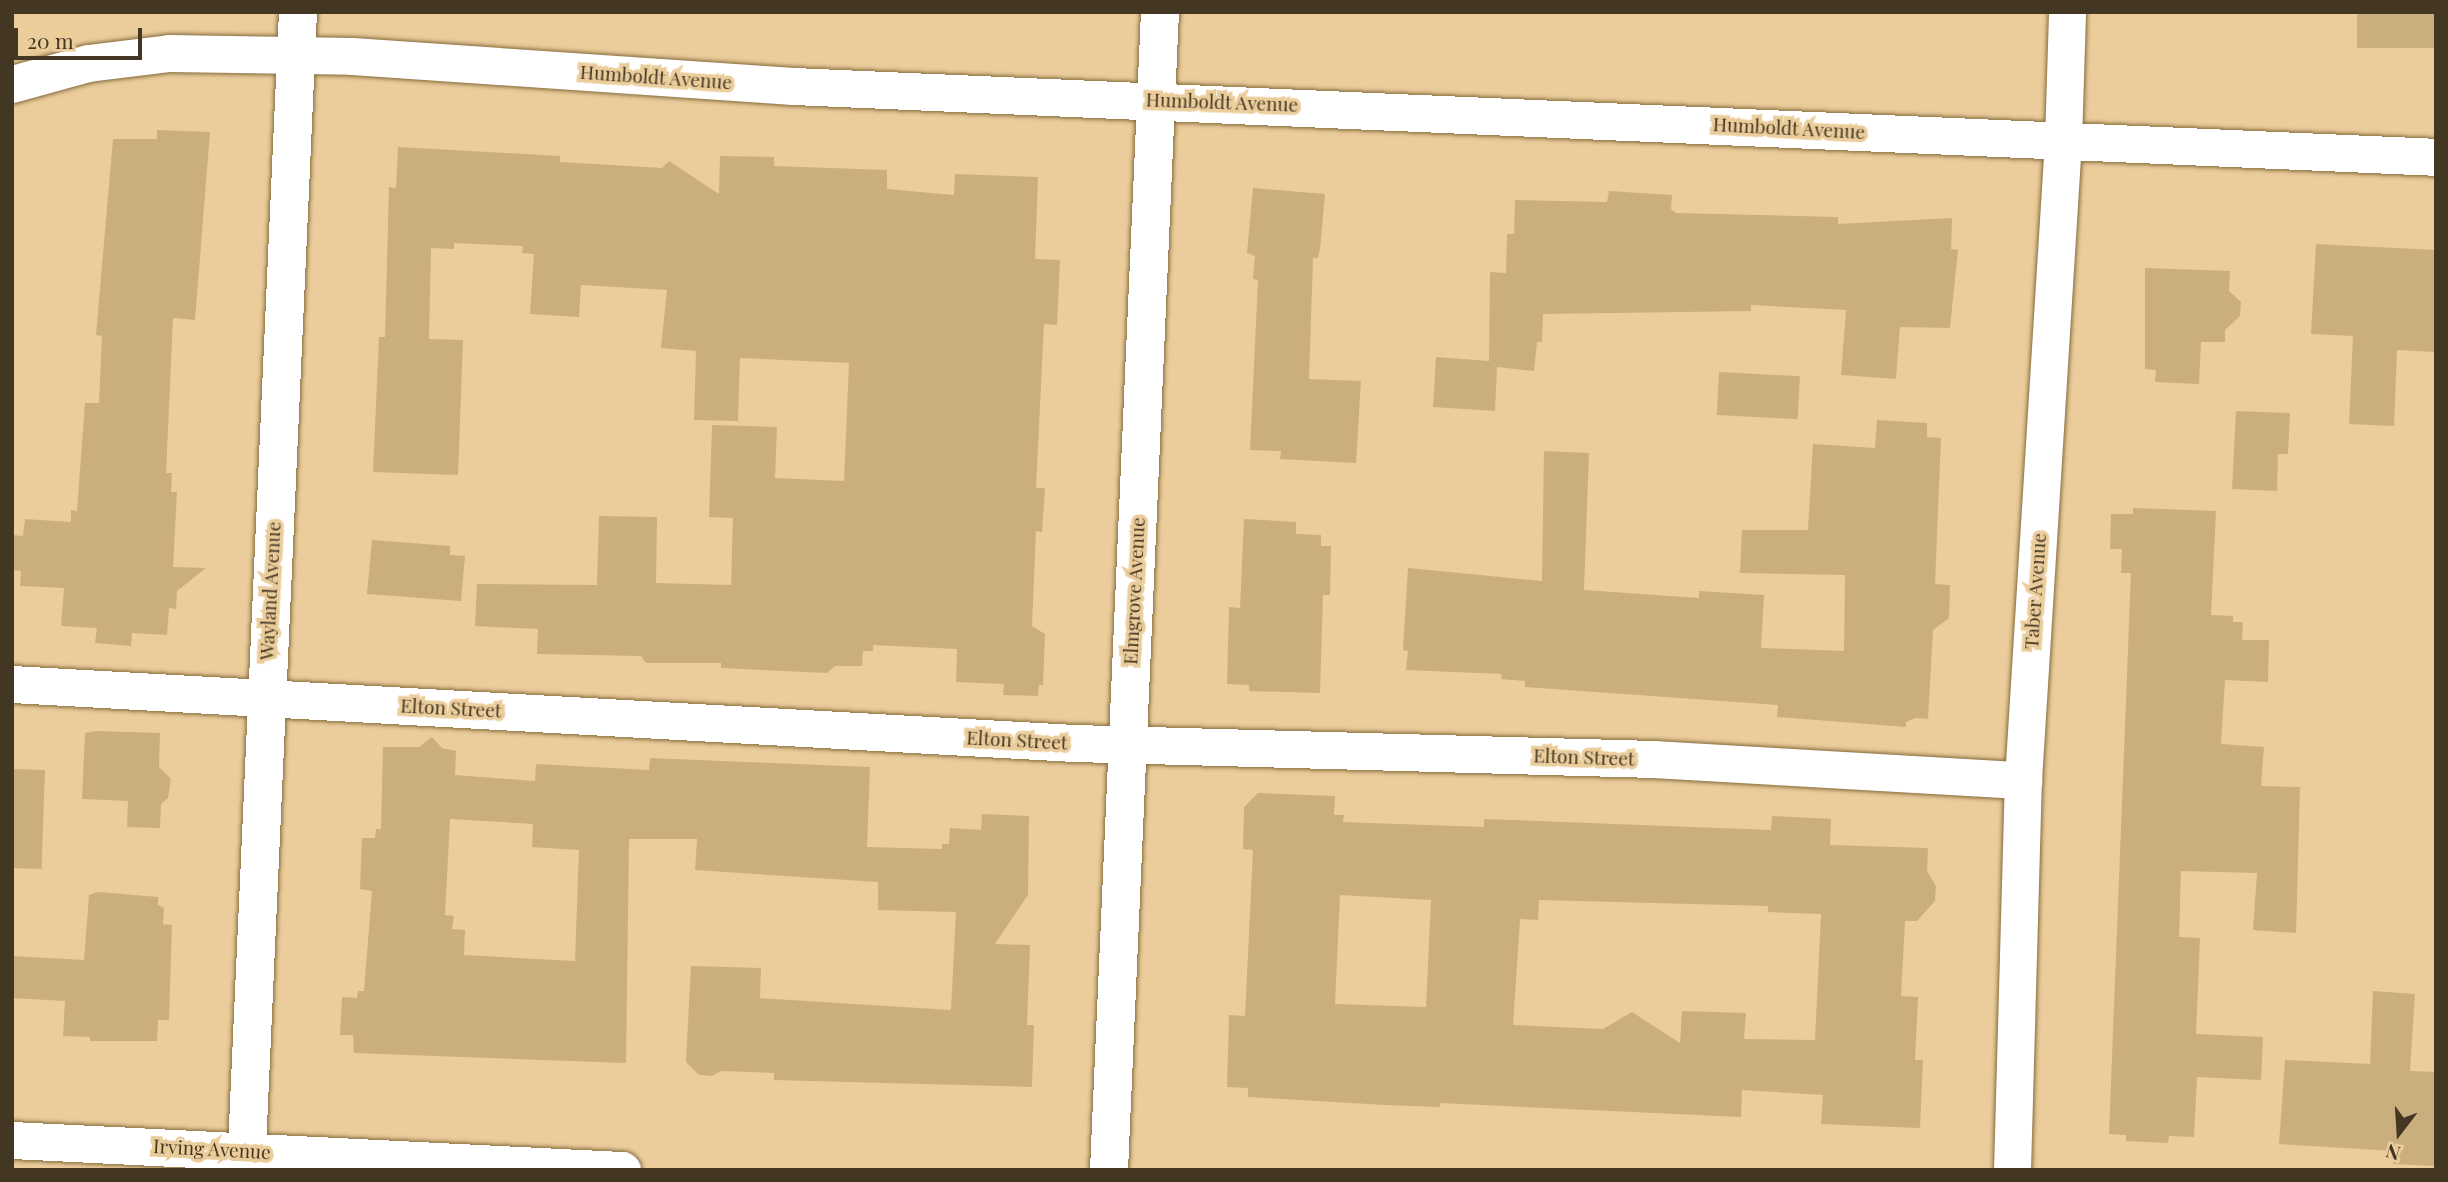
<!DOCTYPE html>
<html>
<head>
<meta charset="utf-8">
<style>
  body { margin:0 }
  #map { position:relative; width:2448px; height:1182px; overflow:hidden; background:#ebcd9c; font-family:"Playfair Display",serif }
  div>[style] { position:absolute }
  .building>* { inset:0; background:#cbae7e; transform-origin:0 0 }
  .roads { filter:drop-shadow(0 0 2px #866b3d) drop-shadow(0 0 2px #866b3d) }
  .street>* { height:37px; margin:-18.5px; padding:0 18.5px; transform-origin:18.5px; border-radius:18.5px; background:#fff }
  .secondary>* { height:38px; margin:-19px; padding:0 19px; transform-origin:19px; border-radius:19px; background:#fff }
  span { translate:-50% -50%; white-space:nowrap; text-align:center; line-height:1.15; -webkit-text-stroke:7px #ebcd9c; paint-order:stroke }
  .street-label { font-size:19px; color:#433723 }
  .frame { position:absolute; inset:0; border:14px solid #433723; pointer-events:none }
  .north { position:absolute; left:2364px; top:1098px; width:70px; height:70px; -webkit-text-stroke:5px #ebcd9c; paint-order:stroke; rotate:197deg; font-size:19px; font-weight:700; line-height:28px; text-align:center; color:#433723 }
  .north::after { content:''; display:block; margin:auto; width:24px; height:32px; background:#433723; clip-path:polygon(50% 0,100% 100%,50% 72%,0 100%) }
  .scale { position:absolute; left:14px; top:28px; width:128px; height:32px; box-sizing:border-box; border:4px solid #433723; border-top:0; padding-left:9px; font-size:21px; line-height:24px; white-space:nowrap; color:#433723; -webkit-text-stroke:5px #ebcd9c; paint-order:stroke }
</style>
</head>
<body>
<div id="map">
  <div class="building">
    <i style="left:2357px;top:12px;width:79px;height:36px"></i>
    <i style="clip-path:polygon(157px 130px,210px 132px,195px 320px,173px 318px,166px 473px,172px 473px,171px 492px,177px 492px,173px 567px,206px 568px,177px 591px,176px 609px,169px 608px,167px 635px,132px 633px,131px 646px,95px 643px,97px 628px,61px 626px,64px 588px,20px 586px,21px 571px,12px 570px,12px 535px,23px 536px,25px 519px,71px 522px,71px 510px,77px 511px,85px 403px,99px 403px,102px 336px,96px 335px,113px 139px,157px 139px)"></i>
    <i style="clip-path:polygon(398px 147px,560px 156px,560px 162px,662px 168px,669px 161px,719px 194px,720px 156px,774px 157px,774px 166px,887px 170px,887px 189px,954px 195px,955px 174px,1038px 177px,1035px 259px,1060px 260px,1057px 325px,1044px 324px,1036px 488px,1045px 488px,1042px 532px,1036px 531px,1032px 626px,1045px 634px,1043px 685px,1039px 685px,1038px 696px,1003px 695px,1004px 684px,956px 682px,957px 649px,873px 645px,873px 651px,863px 651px,862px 666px,835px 666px,827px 673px,721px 668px,721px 663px,646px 663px,641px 656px,537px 654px,538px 629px,475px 626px,477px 584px,597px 585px,599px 516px,657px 517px,656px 583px,731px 585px,733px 518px,709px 517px,712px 425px,777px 427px,775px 478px,844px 481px,849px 363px,740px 358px,738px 421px,694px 420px,696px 351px,661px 348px,667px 290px,581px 285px,579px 317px,530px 314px,534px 254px,522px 253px,523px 246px,454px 243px,454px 249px,431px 248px,429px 339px,463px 340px,458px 475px,373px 472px,379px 337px,385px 337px,389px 187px,396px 188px)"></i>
    <i style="clip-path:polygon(1253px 188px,1325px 194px,1320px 249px,1318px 258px,1313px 258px,1309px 379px,1361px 381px,1356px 463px,1280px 459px,1281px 451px,1250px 450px,1258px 280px,1253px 279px,1255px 256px,1247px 253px)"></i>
    <i style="clip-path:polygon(1609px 191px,1672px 195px,1671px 209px,1676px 213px,1838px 217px,1838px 224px,1952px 218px,1951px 249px,1958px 250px,1950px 328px,1900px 327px,1896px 379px,1841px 375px,1846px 310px,1751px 305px,1751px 311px,1543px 314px,1542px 342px,1537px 342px,1534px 371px,1497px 367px,1495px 411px,1433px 407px,1436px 357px,1489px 361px,1490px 272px,1506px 273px,1507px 234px,1514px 234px,1515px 200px,1607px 202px)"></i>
    <i style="clip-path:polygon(2316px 244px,2436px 250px,2436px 352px,2397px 350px,2394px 426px,2349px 424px,2353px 336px,2311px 334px)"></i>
    <i style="clip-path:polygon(2145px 268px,2230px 271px,2229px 291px,2241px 302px,2240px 316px,2225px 330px,2225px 342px,2201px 342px,2199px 384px,2155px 382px,2156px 370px,2145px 369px)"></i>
    <i style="left:1719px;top:372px;width:81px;height:43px;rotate:3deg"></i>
    <i style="clip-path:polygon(2236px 411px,2290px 413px,2288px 454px,2278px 454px,2277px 491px,2232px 489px)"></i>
    <i style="clip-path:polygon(1877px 420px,1927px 423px,1927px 437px,1941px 438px,1935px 584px,1950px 585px,1949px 618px,1933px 630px,1928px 719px,1915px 718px,1906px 722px,1906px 727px,1777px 717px,1778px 705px,1525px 687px,1525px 681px,1501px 679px,1502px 674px,1406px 670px,1408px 651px,1403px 650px,1408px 568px,1542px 581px,1544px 451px,1589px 453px,1584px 590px,1699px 598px,1699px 591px,1764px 595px,1761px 648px,1844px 651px,1845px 575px,1740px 573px,1742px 530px,1808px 530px,1813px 444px,1875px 448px)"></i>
    <i style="clip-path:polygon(2133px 508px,2216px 511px,2211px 615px,2233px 616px,2233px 622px,2243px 622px,2242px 640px,2269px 640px,2268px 682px,2225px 680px,2221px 744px,2264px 747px,2261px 786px,2300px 787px,2296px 933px,2253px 930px,2257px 873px,2181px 871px,2179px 937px,2200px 938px,2196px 1034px,2263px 1037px,2261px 1080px,2197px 1077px,2194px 1137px,2169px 1136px,2168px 1143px,2126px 1141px,2126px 1135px,2109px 1134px,2131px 573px,2121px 573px,2122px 549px,2110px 549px,2111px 514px,2133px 514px)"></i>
    <i style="clip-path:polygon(1244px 519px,1296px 522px,1296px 534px,1321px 535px,1321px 546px,1331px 546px,1330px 595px,1323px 595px,1320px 693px,1249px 691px,1249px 685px,1227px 684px,1229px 607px,1240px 608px)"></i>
    <i style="clip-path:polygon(372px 540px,450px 546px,450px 555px,465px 556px,461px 601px,367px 594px)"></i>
    <i style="clip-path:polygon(96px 731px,160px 733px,159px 767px,171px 779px,168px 798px,161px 804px,160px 828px,127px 827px,128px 801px,82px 799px,85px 733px)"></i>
    <i style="clip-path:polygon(evenodd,432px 737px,442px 748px,456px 751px,455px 775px,535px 781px,536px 764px,649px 770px,650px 758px,870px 767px,867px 847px,942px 849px,942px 844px,949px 844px,950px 828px,981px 830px,982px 814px,1029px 816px,1028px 895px,995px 944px,1030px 945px,1027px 1025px,1034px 1025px,1032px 1087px,774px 1080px,774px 1073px,721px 1071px,712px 1076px,699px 1075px,686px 1062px,691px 966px,761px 968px,760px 998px,951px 1010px,956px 912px,878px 910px,878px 882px,695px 870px,697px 839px,629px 839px,626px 1063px,354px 1053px,353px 1035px,340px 1035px,342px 997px,357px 998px,358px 991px,364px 991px,372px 891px,360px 889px,362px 838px,375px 838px,376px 829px,381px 829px,383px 747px,419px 747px,432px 737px,450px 819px,533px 824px,532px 847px,579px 850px,575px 961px,464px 955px,465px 930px,452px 929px,454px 916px,445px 915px,450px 819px)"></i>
    <i style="left:13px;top:769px;width:32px;height:99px;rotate:2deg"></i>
    <i style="clip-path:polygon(evenodd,1258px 793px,1335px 796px,1334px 815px,1344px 815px,1343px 822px,1484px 827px,1484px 819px,1771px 830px,1772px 816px,1831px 819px,1830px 845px,1928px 848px,1927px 871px,1936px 886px,1935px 901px,1917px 921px,1905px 921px,1901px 996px,1918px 997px,1915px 1060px,1923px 1060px,1920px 1128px,1821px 1124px,1823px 1095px,1742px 1090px,1741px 1117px,1440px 1103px,1440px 1107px,1385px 1105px,1248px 1097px,1248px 1088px,1227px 1087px,1229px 1015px,1245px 1016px,1253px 850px,1243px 849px,1244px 807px,1258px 793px,1340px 895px,1431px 900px,1426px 1007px,1335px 1004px,1340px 895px,1258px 793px,1539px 900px,1768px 906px,1768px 912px,1821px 914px,1815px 1040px,1744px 1039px,1746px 1013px,1682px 1011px,1680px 1043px,1632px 1012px,1603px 1029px,1513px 1025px,1520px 919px,1538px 920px,1539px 900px)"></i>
    <i style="clip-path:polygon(98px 892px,158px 897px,158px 905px,164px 908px,163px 924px,172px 925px,169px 1020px,158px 1020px,157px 1041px,90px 1041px,90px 1037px,63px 1036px,65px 1001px,12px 998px,12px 956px,84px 960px,89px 895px)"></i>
    <i style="clip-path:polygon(2373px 991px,2415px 994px,2410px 1071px,2436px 1072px,2436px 1166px,2393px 1164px,2394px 1151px,2279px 1144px,2285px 1060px,2370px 1064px)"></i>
  </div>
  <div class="roads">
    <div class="street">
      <i style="left:12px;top:84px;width:79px;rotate:-15.4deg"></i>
      <i style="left:88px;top:63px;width:82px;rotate:-7deg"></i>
      <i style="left:169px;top:53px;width:183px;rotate:0.9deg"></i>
      <i style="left:352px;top:56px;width:442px;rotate:3.9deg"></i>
      <i style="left:793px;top:86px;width:1645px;rotate:2.47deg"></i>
      <i style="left:12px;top:684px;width:1064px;rotate:3.18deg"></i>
      <i style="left:1074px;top:743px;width:580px;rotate:1.58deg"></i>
      <i style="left:1654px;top:759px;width:370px;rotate:3.3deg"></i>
      <i style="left:12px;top:1140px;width:611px;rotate:2.82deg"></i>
      <i style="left:2012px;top:1170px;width:390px;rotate:-88.4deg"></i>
      <i style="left:2023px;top:780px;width:640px;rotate:-86.42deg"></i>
      <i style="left:2063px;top:141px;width:129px;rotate:-88.2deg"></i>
    </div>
    <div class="secondary">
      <i style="left:246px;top:1170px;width:1159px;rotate:-87.43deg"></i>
      <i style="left:1109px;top:1170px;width:1159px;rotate:-87.48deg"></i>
    </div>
  </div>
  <div class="street-label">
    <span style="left:656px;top:77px;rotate:4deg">Humboldt Avenue</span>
    <span style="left:1222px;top:102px;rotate:2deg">Humboldt Avenue</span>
    <span style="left:1789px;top:128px;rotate:3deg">Humboldt Avenue</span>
    <span style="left:270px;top:591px;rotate:-87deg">Wayland Avenue</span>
    <span style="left:1134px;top:591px;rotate:-87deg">Elmgrove Avenue</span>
    <span style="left:2035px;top:591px;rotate:-86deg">Taber Avenue</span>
    <span style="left:451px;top:708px;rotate:3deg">Elton Street</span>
    <span style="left:1017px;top:740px;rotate:3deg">Elton Street</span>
    <span style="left:1584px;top:757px;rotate:2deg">Elton Street</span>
    <span style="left:212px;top:1149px;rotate:3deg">Irving Avenue</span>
  </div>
  <div class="frame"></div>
  <div class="north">N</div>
  <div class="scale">20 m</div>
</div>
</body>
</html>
